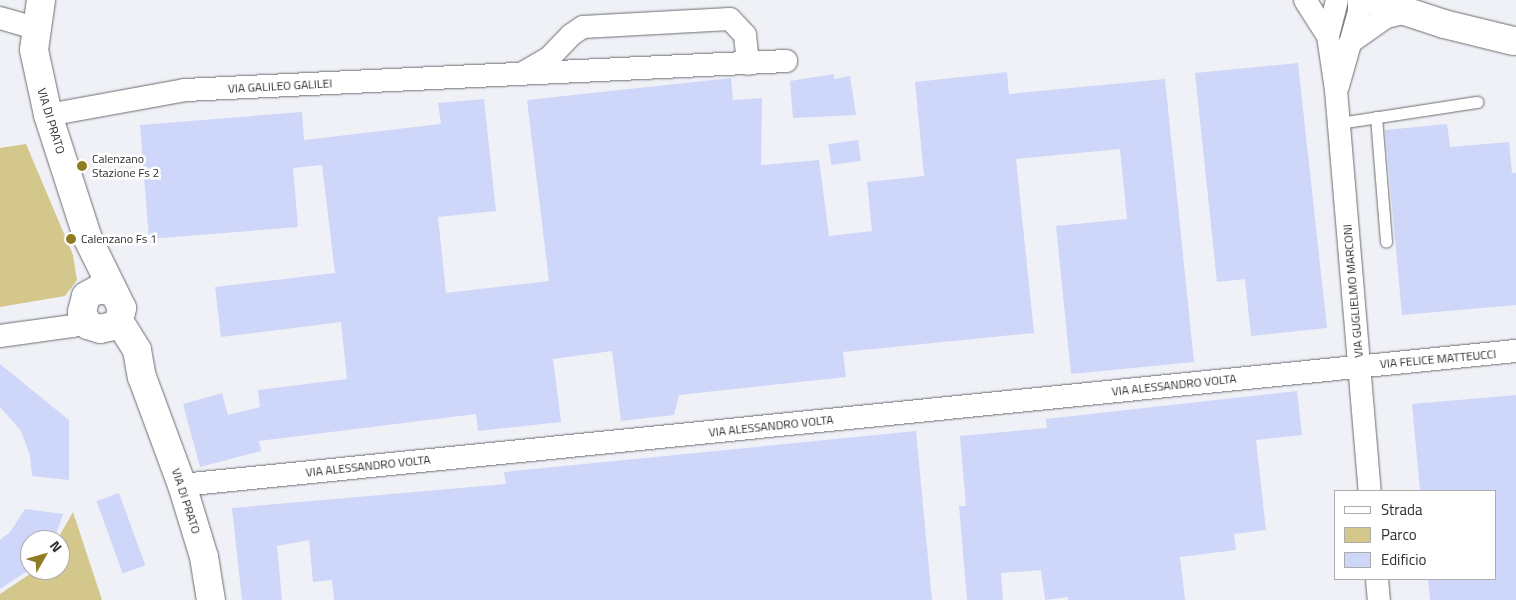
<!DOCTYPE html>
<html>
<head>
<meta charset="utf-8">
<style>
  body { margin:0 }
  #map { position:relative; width:1516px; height:600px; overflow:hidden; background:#eff1f6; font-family:"Titillium Web",sans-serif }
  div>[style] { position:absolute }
  .green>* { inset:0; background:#d4c78c }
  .building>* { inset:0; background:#ced7f9; transform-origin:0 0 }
  .roads { filter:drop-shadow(0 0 1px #6b6d71) drop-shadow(0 0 1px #6b6d71) }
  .service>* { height:11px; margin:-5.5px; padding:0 5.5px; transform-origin:5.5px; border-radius:5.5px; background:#fff }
  .minor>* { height:22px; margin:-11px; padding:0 11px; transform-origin:11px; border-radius:11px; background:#fff }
  .secondary>* { height:28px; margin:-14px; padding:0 14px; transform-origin:14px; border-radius:14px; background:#fff }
  .dots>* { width:14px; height:14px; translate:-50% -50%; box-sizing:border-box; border:2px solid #fff; border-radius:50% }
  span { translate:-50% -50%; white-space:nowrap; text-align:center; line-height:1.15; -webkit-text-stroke:5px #fff; paint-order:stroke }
  .street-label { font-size:12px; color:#2f2f31 }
  .poi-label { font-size:12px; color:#2f2f31 }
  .left { translate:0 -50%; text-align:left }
  .legend { position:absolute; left:1334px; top:490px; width:162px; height:90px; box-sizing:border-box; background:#fff; border:1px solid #acacad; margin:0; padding:6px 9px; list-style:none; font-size:15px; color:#2f2f31 }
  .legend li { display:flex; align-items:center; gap:10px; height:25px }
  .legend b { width:25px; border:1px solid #acacad }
  .north { position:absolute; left:20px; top:530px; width:50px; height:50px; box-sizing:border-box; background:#fff; border:1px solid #acacad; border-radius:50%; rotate:52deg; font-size:14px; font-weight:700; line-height:20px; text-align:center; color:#2f2f31 }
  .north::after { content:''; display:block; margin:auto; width:18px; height:22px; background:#907d23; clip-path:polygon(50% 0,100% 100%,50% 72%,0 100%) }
</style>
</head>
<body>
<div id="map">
  <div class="green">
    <i style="clip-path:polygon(26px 144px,73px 255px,77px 280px,65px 296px,0 307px,0 148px)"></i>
    <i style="clip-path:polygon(73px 512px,102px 600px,0 600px,0 594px,36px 570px,60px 570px,60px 540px,57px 540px)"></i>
  </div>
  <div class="building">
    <i style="clip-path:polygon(1298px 63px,1327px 328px,1251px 336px,1245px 279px,1217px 282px,1195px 73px)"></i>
    <i style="clip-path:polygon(1007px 72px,1009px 94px,1165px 79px,1194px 362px,1071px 374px,1056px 226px,1127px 219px,1120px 149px,1016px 159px,1034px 333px,843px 352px,846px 377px,679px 395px,674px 415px,621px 421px,612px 351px,553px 359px,561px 422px,478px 431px,476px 414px,259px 441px,261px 451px,200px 467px,183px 404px,222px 393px,228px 415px,260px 407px,258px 390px,347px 379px,341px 322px,221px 337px,215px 287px,335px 273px,322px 165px,293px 168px,298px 227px,149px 239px,140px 125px,302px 112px,304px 140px,441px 124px,438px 103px,484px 99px,496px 211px,438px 217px,446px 293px,549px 281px,527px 100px,731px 78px,733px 100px,762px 98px,761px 165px,819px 160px,829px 236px,872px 231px,867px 182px,924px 176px,915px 82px)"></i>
    <i style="clip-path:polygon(834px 74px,834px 79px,850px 76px,856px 115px,793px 118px,790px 81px)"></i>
    <i style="clip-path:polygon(1447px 124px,1450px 147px,1509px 142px,1512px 173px,1516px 173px,1516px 305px,1402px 315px,1385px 130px)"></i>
    <i style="left:858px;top:140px;width:21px;height:30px;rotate:82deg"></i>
    <i style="clip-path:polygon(0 364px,69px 420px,69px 480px,32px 476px,30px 456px,21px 431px,0 407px)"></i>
    <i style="clip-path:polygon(1297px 391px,1302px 435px,1256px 440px,1266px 530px,1234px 534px,1236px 550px,1180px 557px,1185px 600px,1068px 600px,1068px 597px,1045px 600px,1041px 570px,1001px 573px,1003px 600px,967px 600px,959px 506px,966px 506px,960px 436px,1047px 428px,1046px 419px)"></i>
    <i style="clip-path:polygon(1516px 395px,1516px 600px,1430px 600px,1428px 579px,1495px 579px,1495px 491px,1420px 491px,1412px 404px)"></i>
    <i style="clip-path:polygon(916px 431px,932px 600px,334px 600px,332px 580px,313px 582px,309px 540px,277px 546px,282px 600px,242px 600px,232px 508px,506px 484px,504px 472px)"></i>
    <i style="left:119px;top:493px;width:77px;height:24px;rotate:70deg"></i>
    <i style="clip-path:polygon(25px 509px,63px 514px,54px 540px,30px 540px,30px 569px,0 589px,0 540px,10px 532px)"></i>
  </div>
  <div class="roads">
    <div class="service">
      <i style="left:1376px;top:117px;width:125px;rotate:85.4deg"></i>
      <i style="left:1339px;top:123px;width:140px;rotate:-8.7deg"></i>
    </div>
    <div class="minor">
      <i style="left:1305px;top:0;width:43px;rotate:57.4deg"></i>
      <i style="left:1337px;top:0;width:37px;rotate:104deg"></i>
      <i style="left:1328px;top:36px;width:55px;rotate:81.6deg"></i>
      <i style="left:1336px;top:90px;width:402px;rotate:85.2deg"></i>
      <i style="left:0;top:18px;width:36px;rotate:16deg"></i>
      <i style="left:1352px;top:41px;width:42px;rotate:-35.2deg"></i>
      <i style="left:1386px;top:17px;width:23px;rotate:-13deg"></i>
      <i style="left:521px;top:74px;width:32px;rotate:-30deg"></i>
      <i style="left:549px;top:58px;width:32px;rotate:-46deg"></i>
      <i style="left:571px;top:35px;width:14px;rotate:-34deg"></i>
      <i style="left:583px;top:27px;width:147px;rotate:-3.1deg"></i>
      <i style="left:730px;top:19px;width:22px;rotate:47deg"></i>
      <i style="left:745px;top:35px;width:29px;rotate:84deg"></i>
      <i style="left:1338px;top:86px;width:77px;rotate:-74.2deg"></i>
      <i style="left:1359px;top:12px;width:12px;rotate:-90deg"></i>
      <i style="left:48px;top:115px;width:139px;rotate:-10.3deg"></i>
      <i style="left:185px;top:90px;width:602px;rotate:-2.76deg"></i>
      <i style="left:0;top:336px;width:74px;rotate:-7.8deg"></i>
      <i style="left:73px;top:326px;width:13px;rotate:-29deg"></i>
      <i style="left:182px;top:485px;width:1341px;rotate:-5.74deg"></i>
      <i style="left:1377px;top:579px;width:21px;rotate:85deg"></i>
    </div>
    <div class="secondary">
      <i style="left:41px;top:0;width:50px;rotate:98deg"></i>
      <i style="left:34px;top:50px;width:66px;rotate:77.8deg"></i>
      <i style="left:48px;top:115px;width:130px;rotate:72.1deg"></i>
      <i style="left:88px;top:239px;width:77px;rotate:63.8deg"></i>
      <i style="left:122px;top:308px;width:13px;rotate:103deg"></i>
      <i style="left:119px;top:321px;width:8px;rotate:140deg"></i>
      <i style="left:113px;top:326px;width:13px;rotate:167deg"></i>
      <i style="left:100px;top:329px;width:13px;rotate:-162deg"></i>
      <i style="left:88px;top:325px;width:14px;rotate:-115deg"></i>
      <i style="left:82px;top:312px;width:16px;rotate:-76deg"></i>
      <i style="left:86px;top:296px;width:15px;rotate:-28deg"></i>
      <i style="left:99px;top:289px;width:14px;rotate:12deg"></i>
      <i style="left:1371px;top:0;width:77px;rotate:18.2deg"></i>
      <i style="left:1444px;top:24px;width:72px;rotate:13.7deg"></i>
      <i style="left:119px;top:321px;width:34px;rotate:58deg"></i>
      <i style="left:137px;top:350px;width:27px;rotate:80deg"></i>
      <i style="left:142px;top:377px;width:115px;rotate:69.7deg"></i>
      <i style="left:182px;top:485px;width:75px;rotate:73deg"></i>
      <i style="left:204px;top:557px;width:44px;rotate:80.8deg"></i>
    </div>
  </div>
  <div class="dots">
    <i style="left:82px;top:166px;background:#907d23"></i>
    <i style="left:71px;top:239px;background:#907d23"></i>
  </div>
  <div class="street-label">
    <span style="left:280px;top:86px;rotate:-3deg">VIA GALILEO GALILEI</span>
    <span style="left:51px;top:121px;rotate:73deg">VIA DI PRATO</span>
    <span style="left:1353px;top:291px;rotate:-95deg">VIA GUGLIELMO MARCONI</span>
    <span style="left:1438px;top:359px;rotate:-5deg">VIA FELICE MATTEUCCI</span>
    <span style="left:1174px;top:385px;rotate:-6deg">VIA ALESSANDRO VOLTA</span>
    <span style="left:771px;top:426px;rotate:-6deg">VIA ALESSANDRO VOLTA</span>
    <span style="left:368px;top:466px;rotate:-6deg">VIA ALESSANDRO VOLTA</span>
    <span style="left:186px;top:501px;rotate:72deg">VIA DI PRATO</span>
  </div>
  <div class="poi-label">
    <span class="left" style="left:92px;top:166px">Calenzano<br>Stazione Fs 2</span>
    <span class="left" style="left:81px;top:239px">Calenzano Fs 1</span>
  </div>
  <ul class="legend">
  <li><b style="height:6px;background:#fff"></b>Strada</li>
  <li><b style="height:14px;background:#d4c78c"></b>Parco</li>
  <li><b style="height:14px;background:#ced7f9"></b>Edificio</li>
  </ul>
  <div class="north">N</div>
</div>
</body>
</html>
